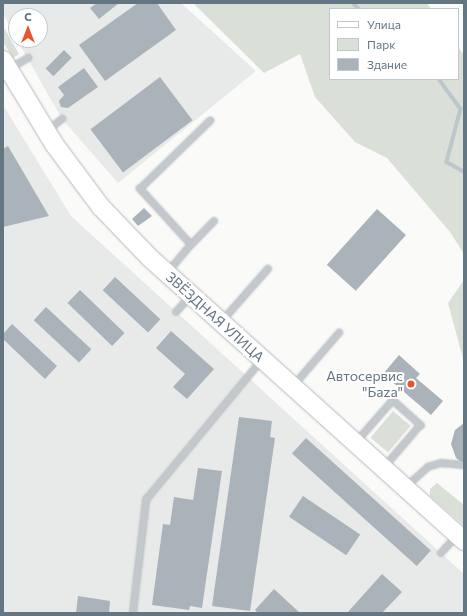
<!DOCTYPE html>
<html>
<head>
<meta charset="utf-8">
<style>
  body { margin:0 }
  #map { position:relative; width:467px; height:616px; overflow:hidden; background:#fafaf8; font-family:Commissioner,sans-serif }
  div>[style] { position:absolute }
  .built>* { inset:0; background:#e8e9e9 }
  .green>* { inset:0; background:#dadfd7; transform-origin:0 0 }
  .stream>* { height:3.5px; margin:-1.75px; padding:0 1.75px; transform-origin:1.75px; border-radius:1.75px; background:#bbc7cb }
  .building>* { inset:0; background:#aab3b9; transform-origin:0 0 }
  .roads { filter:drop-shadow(0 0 1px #b5babe) drop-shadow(0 0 1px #b5babe) }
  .service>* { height:5.5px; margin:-2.75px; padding:0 2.75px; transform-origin:2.75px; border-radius:2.75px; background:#c3c8cc }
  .primary>* { height:18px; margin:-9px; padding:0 9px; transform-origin:9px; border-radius:9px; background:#fff }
  .dots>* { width:11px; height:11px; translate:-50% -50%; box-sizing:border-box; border:2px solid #fff; border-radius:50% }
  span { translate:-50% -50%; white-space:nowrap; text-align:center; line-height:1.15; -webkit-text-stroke:4px #fff; paint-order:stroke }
  .street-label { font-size:14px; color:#657683 }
  .poi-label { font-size:14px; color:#657683 }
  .right { translate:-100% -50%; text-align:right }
  .frame { position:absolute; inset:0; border:4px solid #657683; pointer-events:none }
  .legend { position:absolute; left:329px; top:8px; width:130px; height:72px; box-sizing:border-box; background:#fff; border:1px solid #c1c8cd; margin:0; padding:5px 7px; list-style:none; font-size:12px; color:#657683 }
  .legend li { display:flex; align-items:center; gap:8px; height:20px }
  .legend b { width:20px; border:1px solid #c1c8cd }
  .north { position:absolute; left:8px; top:8px; width:40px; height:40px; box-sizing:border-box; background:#fff; border:1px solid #c1c8cd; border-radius:50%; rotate:0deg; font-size:11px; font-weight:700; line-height:16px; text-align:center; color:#657683 }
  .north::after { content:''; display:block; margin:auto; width:14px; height:18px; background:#e4572e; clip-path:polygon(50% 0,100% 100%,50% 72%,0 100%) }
</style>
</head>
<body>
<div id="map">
  <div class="built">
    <i style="clip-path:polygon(3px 3px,181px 3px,256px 71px,118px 183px,62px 119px,17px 40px,40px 40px,40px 16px,16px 16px,16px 37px,3px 14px)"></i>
    <i style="clip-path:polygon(3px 105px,71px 216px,464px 574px,464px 613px,3px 613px)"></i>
  </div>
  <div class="green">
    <i style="clip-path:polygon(193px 3px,427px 3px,431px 9px,330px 9px,330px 79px,458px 79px,458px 47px,464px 55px,464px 254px,450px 232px,387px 158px,355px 142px,315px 97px,300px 54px,264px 73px)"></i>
    <i style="clip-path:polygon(3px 26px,19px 54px,13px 58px,3px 42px)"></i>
    <i style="clip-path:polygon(464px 280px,464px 362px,448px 303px)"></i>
    <i style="left:393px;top:411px;width:23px;height:35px;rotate:40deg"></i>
    <i style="clip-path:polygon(437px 483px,464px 505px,464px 526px,430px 496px,430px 489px)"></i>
  </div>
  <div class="stream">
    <i style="left:353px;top:3px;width:8px;rotate:45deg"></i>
    <i style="left:439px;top:79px;width:37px;rotate:54deg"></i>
    <i style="left:461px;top:109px;width:55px;rotate:104.8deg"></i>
    <i style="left:447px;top:162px;width:20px;rotate:30deg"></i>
  </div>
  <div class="building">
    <i style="clip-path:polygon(97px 3px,119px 3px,99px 19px,90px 8px)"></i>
    <i style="clip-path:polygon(138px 3px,157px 3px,176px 30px,105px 81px,79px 45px)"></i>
    <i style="left:64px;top:50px;width:11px;height:26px;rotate:45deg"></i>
    <i style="clip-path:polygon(84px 68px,98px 87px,68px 108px,61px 107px,59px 101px,64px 95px,58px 87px)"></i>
    <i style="left:160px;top:77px;width:54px;height:87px;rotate:53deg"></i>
    <i style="clip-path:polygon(8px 146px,49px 216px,3px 227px,3px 149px)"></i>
    <i style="clip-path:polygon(144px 208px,152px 216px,138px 226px,132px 219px)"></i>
    <i style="left:377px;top:209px;width:39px;height:75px;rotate:42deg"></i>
    <i style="left:115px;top:277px;width:62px;height:18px;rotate:43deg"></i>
    <i style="left:80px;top:290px;width:62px;height:18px;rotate:44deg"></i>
    <i style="left:46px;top:307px;width:62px;height:18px;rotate:43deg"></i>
    <i style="clip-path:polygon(12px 324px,57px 366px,45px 379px,3px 339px,3px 334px)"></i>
    <i style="clip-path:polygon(171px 331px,214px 369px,187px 399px,173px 387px,185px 374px,156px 348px)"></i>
    <i style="clip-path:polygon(399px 355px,420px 374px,416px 378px,443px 401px,431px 415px,383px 374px)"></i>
    <i style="clip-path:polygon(239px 417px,272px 421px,270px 437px,275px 438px,250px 611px,212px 606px)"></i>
    <i style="clip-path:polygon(464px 423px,464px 464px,456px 458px,451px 444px,455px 430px)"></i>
    <i style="left:306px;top:438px;width:168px;height:21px;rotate:42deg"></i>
    <i style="clip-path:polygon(198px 468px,222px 471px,202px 608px,190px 606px,189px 610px,152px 605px,163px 524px,170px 525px,174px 497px,193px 500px)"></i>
    <i style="left:303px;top:496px;width:69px;height:25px;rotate:34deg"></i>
    <i style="clip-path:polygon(382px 574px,402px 592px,382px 613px,347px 613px)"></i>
    <i style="clip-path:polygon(274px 589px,300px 613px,258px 613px,255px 610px)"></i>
    <i style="clip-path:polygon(78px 596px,110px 601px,109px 613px,76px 613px)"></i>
  </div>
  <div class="roads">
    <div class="service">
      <i style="left:11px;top:68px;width:20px;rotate:-30deg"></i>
      <i style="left:48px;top:130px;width:18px;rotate:-38deg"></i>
      <i style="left:191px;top:245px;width:33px;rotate:-46deg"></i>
      <i style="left:168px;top:272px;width:35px;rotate:-50deg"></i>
      <i style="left:191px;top:245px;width:76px;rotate:-132.3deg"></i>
      <i style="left:140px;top:189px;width:98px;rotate:-44.2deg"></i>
      <i style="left:176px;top:312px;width:19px;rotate:-47deg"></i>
      <i style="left:223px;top:320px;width:68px;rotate:-48.6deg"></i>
      <i style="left:294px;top:385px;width:69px;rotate:-49.1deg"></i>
      <i style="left:357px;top:441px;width:55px;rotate:-48.7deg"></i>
      <i style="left:393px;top:400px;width:38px;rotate:42deg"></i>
      <i style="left:421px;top:425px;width:55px;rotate:130.6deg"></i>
      <i style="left:407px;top:486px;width:28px;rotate:-42deg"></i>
      <i style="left:428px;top:467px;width:14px;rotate:-17deg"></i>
      <i style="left:441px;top:463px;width:23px;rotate:5deg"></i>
      <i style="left:441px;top:553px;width:22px;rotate:-47deg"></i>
      <i style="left:133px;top:613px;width:114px;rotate:-83.4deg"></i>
      <i style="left:146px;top:500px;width:180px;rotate:-50.4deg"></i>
    </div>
    <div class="primary">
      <i style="left:3px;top:60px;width:98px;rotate:58.7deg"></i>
      <i style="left:54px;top:144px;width:79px;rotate:53.3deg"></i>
      <i style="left:101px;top:207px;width:71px;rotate:46.1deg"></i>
      <i style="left:150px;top:258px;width:423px;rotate:42deg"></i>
    </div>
  </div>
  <div class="dots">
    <i style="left:411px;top:384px;background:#e4572e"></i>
  </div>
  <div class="street-label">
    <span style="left:215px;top:317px;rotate:42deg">ЗВЁЗДНАЯ УЛИЦА</span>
  </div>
  <div class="poi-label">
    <span class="right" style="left:403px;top:384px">Автосервис<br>"Баzа"</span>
  </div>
  <div class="frame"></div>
  <ul class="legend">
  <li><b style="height:5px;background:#fff"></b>Улица</li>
  <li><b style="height:11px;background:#dadfd7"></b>Парк</li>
  <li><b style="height:11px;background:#aab3b9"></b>Здание</li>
  </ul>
  <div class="north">С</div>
</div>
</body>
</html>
